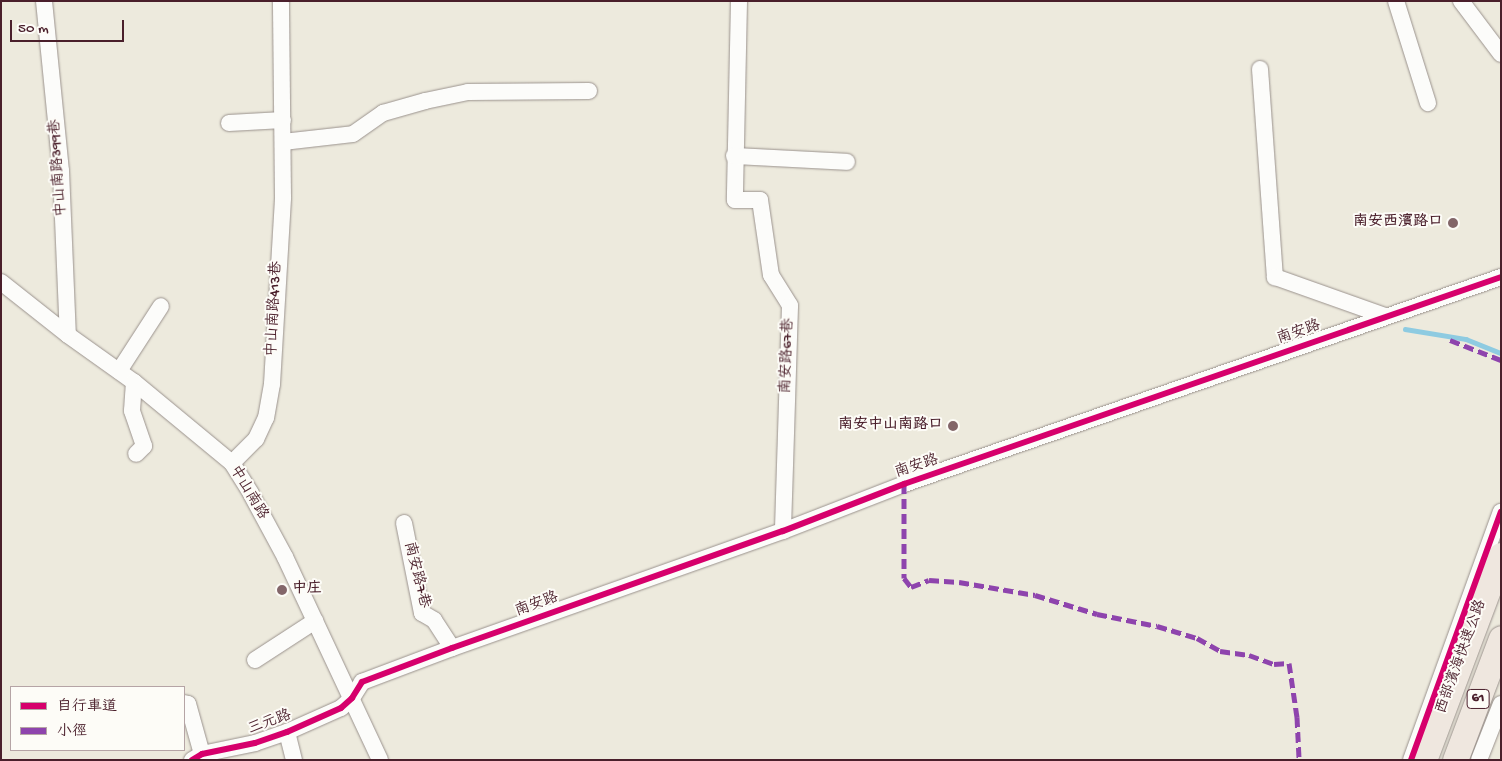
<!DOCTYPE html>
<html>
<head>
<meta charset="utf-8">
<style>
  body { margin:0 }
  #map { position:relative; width:1502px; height:761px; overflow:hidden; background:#edeadd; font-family:"Gochi Hand","LXGW WenKai TC",sans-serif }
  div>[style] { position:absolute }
  .stream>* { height:4.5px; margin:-2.25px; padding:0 2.25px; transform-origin:2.25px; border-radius:2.25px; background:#8ecbe1 }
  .roads { filter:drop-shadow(0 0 1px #9a928d) drop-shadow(0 0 1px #9a928d) }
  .minor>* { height:16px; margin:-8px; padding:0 8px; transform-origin:8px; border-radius:8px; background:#fcfcfa }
  .highway>* { height:25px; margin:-12.5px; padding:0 12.5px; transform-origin:12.5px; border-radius:12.5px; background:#efe7df }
  .quiet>* { height:5px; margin-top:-2.5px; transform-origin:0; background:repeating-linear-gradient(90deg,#8e44ad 0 10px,transparent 0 15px) }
  .cycleway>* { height:6px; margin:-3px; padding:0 3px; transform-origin:3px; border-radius:3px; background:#d6006c }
  .dots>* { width:14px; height:14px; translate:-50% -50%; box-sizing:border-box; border:2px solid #fdfcf7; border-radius:50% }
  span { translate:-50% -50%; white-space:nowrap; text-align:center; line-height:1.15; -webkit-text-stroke:4px #fdfcf7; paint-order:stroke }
  .shield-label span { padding:1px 4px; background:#fdfcf7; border:1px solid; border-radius:4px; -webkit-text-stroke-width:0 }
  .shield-label { font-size:14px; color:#4a1f2b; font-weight:700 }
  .street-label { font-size:15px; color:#4a1f2b }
  .poi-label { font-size:15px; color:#4a1f2b; font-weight:700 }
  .right { translate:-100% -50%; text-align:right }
  .left { translate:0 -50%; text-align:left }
  .frame { position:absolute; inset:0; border:2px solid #4a1f2b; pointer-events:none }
  .legend { position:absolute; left:10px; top:686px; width:175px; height:65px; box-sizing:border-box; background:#fdfcf7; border:1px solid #b5a4a5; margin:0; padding:6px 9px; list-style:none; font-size:15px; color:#4a1f2b }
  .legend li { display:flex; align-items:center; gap:10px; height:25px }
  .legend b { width:25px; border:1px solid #b5a4a5 }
  .scale { position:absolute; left:10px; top:20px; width:114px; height:22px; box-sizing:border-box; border:2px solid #4a1f2b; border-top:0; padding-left:6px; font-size:15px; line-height:18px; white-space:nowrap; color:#4a1f2b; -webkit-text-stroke:4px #fdfcf7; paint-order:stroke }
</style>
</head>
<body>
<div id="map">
  <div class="stream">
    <i style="left:1405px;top:329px;width:62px;rotate:9.3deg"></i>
    <i style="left:1466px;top:339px;width:38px;rotate:22deg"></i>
  </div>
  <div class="roads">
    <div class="minor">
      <i style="left:44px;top:1px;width:171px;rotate:84.3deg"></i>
      <i style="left:61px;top:171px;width:164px;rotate:87.6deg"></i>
      <i style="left:739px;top:1px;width:199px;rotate:91.2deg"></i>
      <i style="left:735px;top:200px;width:25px"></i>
      <i style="left:760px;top:200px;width:76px;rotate:81.7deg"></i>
      <i style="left:771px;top:275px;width:36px;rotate:58deg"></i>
      <i style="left:790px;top:306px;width:225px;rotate:91.8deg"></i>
      <i style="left:1396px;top:1px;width:107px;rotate:72.6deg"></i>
      <i style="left:1461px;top:1px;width:66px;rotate:53deg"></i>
      <i style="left:1260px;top:69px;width:209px;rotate:85.9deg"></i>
      <i style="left:1275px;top:277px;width:117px;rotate:19.5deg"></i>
      <i style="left:229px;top:123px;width:54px;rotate:-3.2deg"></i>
      <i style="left:283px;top:142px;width:70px;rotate:-6.5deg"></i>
      <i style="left:353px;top:134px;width:37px;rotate:-35deg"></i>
      <i style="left:383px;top:113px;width:44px;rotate:-15.9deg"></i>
      <i style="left:425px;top:101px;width:44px;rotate:-11.8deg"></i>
      <i style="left:468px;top:92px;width:121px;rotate:-0.5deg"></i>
      <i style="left:734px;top:156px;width:113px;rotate:3deg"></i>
      <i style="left:1px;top:282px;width:85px;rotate:38.3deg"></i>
      <i style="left:68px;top:335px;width:81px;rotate:35.5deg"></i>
      <i style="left:134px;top:382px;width:127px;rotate:39.6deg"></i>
      <i style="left:232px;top:463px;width:36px;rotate:58deg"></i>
      <i style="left:251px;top:494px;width:72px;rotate:61.6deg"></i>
      <i style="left:285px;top:557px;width:224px;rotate:64.9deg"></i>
      <i style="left:119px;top:371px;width:77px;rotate:-57.1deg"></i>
      <i style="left:134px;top:382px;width:29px;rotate:94deg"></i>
      <i style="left:132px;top:411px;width:37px;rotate:71deg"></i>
      <i style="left:144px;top:446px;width:11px;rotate:135deg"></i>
      <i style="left:232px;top:463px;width:34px;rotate:-45deg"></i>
      <i style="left:256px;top:439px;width:23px;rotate:-65deg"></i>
      <i style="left:266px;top:418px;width:35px;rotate:-80deg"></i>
      <i style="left:272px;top:384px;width:187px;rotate:-86.6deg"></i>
      <i style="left:283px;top:197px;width:196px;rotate:-90.6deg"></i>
      <i style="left:404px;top:523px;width:92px;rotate:78.7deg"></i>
      <i style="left:422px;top:613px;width:14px;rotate:30deg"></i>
      <i style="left:434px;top:620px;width:33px;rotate:57deg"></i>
      <i style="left:255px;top:660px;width:72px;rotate:-33deg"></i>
      <i style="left:184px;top:703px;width:4px;rotate:14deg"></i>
      <i style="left:188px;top:704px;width:52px;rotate:74.4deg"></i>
      <i style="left:287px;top:732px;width:29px;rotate:76deg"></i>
      <i style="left:192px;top:760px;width:12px;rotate:-31deg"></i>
      <i style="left:202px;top:754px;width:54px;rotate:-11.7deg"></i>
      <i style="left:255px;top:743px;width:34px;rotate:-19deg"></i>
      <i style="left:287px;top:732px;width:59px;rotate:-24deg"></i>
      <i style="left:341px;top:708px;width:15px;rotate:-42deg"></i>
      <i style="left:352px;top:698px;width:19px;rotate:-58deg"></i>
      <i style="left:362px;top:682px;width:96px;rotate:-20.7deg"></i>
      <i style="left:452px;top:648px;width:351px;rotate:-19.5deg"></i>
      <i style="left:783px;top:531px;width:130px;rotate:-21.2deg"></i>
      <i style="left:904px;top:484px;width:632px;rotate:-19.12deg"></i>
      <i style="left:1411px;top:760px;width:264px;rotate:-70.1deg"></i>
      <i style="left:1479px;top:760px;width:60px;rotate:-68.6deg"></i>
    </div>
    <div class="highway">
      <i style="left:1424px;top:760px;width:219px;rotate:-69.4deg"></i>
      <i style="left:1455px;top:760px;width:130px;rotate:-69.3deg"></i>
    </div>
  </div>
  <div class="quiet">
    <i style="left:1450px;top:340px;width:55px;rotate:21.4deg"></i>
    <i style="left:904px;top:484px;width:94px;rotate:90deg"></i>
    <i style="left:904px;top:578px;width:11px;rotate:52deg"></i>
    <i style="left:911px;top:587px;width:19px;rotate:-21deg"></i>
    <i style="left:929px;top:580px;width:30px;rotate:4deg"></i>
    <i style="left:959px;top:582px;width:77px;rotate:9.7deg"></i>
    <i style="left:1035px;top:595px;width:65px;rotate:17deg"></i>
    <i style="left:1097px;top:614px;width:61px;rotate:11.3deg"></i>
    <i style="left:1157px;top:626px;width:42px;rotate:16.7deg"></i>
    <i style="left:1197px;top:638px;width:26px;rotate:29deg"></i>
    <i style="left:1220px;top:651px;width:29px;rotate:8deg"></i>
    <i style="left:1249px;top:655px;width:27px;rotate:20deg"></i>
    <i style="left:1274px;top:664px;width:15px;rotate:-4deg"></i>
    <i style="left:1289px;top:663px;width:55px;rotate:81.6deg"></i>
    <i style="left:1297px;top:717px;width:41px;rotate:87.2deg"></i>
  </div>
  <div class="cycleway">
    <i style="left:192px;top:760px;width:12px;rotate:-31deg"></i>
    <i style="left:202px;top:754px;width:54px;rotate:-11.7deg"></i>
    <i style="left:255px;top:743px;width:34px;rotate:-19deg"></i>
    <i style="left:287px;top:732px;width:59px;rotate:-24deg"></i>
    <i style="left:341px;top:708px;width:15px;rotate:-42deg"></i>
    <i style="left:352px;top:698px;width:19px;rotate:-58deg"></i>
    <i style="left:362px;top:682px;width:96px;rotate:-20.7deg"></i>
    <i style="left:452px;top:648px;width:351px;rotate:-19.5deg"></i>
    <i style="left:783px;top:531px;width:130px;rotate:-21.2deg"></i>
    <i style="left:904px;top:484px;width:632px;rotate:-19.12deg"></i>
    <i style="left:1411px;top:760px;width:264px;rotate:-70.1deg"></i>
  </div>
  <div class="dots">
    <i style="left:1453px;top:223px;background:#836669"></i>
    <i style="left:953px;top:426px;background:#836669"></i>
    <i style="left:282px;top:590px;background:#836669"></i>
  </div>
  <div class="shield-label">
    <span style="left:1478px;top:699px">61</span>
  </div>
  <div class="street-label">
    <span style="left:59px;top:168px;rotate:-94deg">中山南路399巷</span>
    <span style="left:275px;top:309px;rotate:-87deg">中山南路413巷</span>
    <span style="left:1299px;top:333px;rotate:-19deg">南安路</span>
    <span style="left:788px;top:356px;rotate:-88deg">南安路67巷</span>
    <span style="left:917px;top:467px;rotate:-18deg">南安路</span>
    <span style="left:248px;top:493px;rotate:59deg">中山南路</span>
    <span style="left:416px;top:575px;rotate:76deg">南安路7巷</span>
    <span style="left:537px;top:605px;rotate:-20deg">南安路</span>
    <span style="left:1462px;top:657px;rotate:-70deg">西部濱海快速公路</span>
    <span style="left:270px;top:723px;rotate:-20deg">三元路</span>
  </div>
  <div class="poi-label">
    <span class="right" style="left:1443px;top:223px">南安西濱路口</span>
    <span class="right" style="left:943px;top:426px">南安中山南路口</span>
    <span class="left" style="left:292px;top:590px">中庄</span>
  </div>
  <div class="frame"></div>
  <ul class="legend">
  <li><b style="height:6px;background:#d6006c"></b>自行車道</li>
  <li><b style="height:6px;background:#8e44ad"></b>小徑</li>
  </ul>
  <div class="scale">50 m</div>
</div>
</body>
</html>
